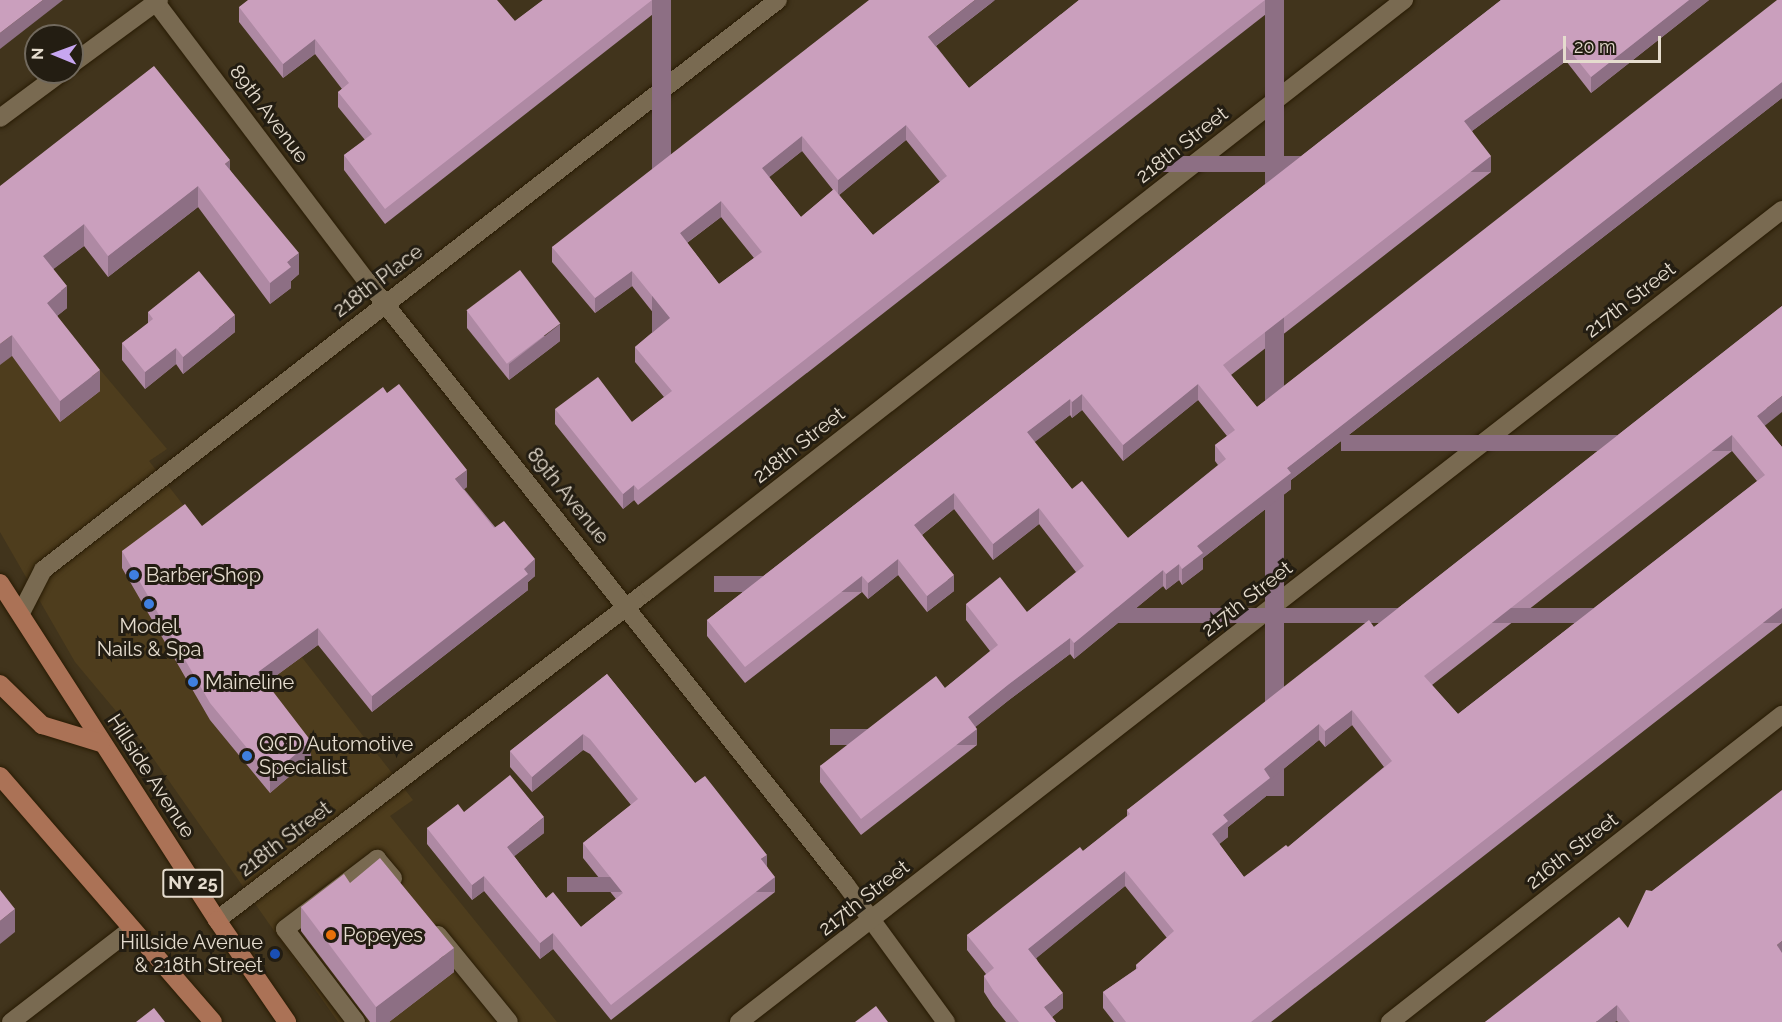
<!DOCTYPE html>
<html>
<head>
<meta charset="utf-8">
<style>
  body { margin:0 }
  #map { position:relative; width:1782px; height:1022px; overflow:hidden; background:#41341c; font-family:Raleway,sans-serif }
  div>[style] { position:absolute }
  .built>* { inset:0; background:#4e3d1d }
  .roads { filter:drop-shadow(0 0 2px #281b04) drop-shadow(0 0 2px #281b04) }
  .minor>* { height:18px; margin:-9px; padding:0 9px; transform-origin:9px; border-radius:9px; background:#796a51 }
  .major>* { height:18px; margin:-9px; padding:0 9px; transform-origin:9px; border-radius:9px; background:#ab7256 }
  .wall>* { inset:0; background:#ae89a3 }
  .shaded-wall>* { inset:0; background:#8d6f84; transform-origin:0 0 }
  .building>* { inset:0; background:#ca9fbd; transform-origin:0 0 }
  .dots>* { width:16px; height:16px; translate:-50% -50%; box-sizing:border-box; border:3px solid #231d12; border-radius:50% }
  span { translate:-50% -50%; white-space:nowrap; text-align:center; line-height:1.15; -webkit-text-stroke:6px #231d12; paint-order:stroke }
  .shield-label span { padding:2px 4px; background:#231d12; border:2px solid; border-radius:4px; -webkit-text-stroke-width:0 }
  .shield-label { font-size:18px; color:#e5dcce; font-weight:700 }
  .street-label { font-size:20px; color:#e5dcce }
  .poi-label { font-size:20px; color:#e5dcce }
  .left { translate:0 -50%; text-align:left }
  .right { translate:-100% -50%; text-align:right }
  .north { position:absolute; left:24px; top:24px; width:60px; height:60px; box-sizing:border-box; background:#231d12; border:2px solid #71695d; border-radius:50%; rotate:271deg; font-size:16px; font-weight:700; line-height:24px; text-align:center; color:#e5dcce }
  .north::after { content:''; display:block; margin:auto; width:21px; height:27px; background:#c7a6f0; clip-path:polygon(50% 0,100% 100%,50% 72%,0 100%) }
  .scale { position:absolute; left:1563px; top:36px; width:98px; height:27px; box-sizing:border-box; border:3px solid #e5dcce; border-top:0; padding-left:8px; font-size:18px; line-height:21px; white-space:nowrap; color:#e5dcce; -webkit-text-stroke:4px #231d12; paint-order:stroke }
</style>
</head>
<body>
<div id="map">
  <div class="built">
    <i style="clip-path:polygon(59px 321px,167px 449px,149px 461px,413px 800px,390px 816px,557px 1022px,338px 1022px,141px 741px,75px 662px,0 532px,0 339px)"></i>
  </div>
  <div class="roads">
    <div class="minor">
      <i style="left:154px;top:0;width:351px;rotate:52.9deg"></i>
      <i style="left:366px;top:280px;width:772px;rotate:51.57deg"></i>
      <i style="left:846px;top:885px;width:170px;rotate:53.9deg"></i>
      <i style="left:72px;top:64px;width:108px;rotate:-36.3deg"></i>
      <i style="left:0;top:118px;width:77px;rotate:-36.6deg"></i>
      <i style="left:22px;top:611px;width:46px;rotate:-62.9deg"></i>
      <i style="left:43px;top:570px;width:930px;rotate:-37.79deg"></i>
      <i style="left:217px;top:920px;width:545px;rotate:-37.4deg"></i>
      <i style="left:650px;top:589px;width:957px;rotate:-38deg"></i>
      <i style="left:438px;top:935px;width:112px;rotate:50.8deg"></i>
      <i style="left:11px;top:1022px;width:150px;rotate:-37.7deg"></i>
      <i style="left:356px;top:1022px;width:117px;rotate:-127.4deg"></i>
      <i style="left:285px;top:929px;width:116px;rotate:-37.3deg"></i>
      <i style="left:377px;top:859px;width:25px;rotate:50deg"></i>
      <i style="left:739px;top:1022px;width:1322px;rotate:-37.9deg"></i>
      <i style="left:1390px;top:1022px;width:498px;rotate:-38.1deg"></i>
    </div>
    <div class="major">
      <i style="left:0;top:583px;width:401px;rotate:57.2deg"></i>
      <i style="left:217px;top:920px;width:124px;rotate:55.5deg"></i>
      <i style="left:0;top:684px;width:59px;rotate:44.3deg"></i>
      <i style="left:42px;top:725px;width:62px;rotate:17deg"></i>
      <i style="left:0;top:776px;width:325px;rotate:49.1deg"></i>
    </div>
  </div>
  <div class="wall">
    <i style="clip-path:polygon(543px 0,671px 0,385px 224px,344px 170px,344px 155px,365px 140px,338px 107px,338px 92px,342px 89px,315px 54px,283px 78px,239px 22px,239px 7px,515px 21px)"></i>
    <i style="clip-path:polygon(evenodd,995px 0,936px 46px,969px 88px,1079px 0,1284px 0,638px 505px,634px 500px,623px 509px,555px 424px,555px 409px,632px 422px,664px 397px,635px 362px,635px 347px,662px 324px,632px 286px,595px 313px,552px 262px,552px 247px,995px 0,906px 140px,940px 182px,873px 235px,839px 195px,906px 140px,995px 0,802px 151px,833px 190px,801px 217px,769px 177px,802px 151px,995px 0,721px 217px,754px 258px,719px 284px,687px 243px,721px 217px)"></i>
    <i style="clip-path:polygon(evenodd,1501px 0,1709px 0,1591px 93px,1566px 61px,1472px 131px,1491px 172px,1231px 375px,1257px 407px,1782px 0,1782px 98px,1291px 480px,1291px 489px,1203px 558px,1203px 569px,1182px 585px,1179px 580px,1166px 590px,1163px 586px,1074px 659px,1070px 654px,1009px 700px,975px 727px,977px 745px,861px 835px,820px 782px,820px 766px,945px 688px,990px 651px,966px 620px,966px 604px,1027px 612px,1076px 572px,1039px 524px,993px 560px,954px 509px,922px 535px,954px 591px,927px 612px,898px 575px,868px 599px,862px 592px,745px 683px,707px 636px,707px 620px,1501px 0,1198px 400px,1227px 436px,1215px 445px,1215px 461px,1218px 465px,1128px 538px,1072px 489px,1034px 442px,1070px 415px,1072px 418px,1082px 410px,1123px 461px,1198px 400px)"></i>
    <i style="clip-path:polygon(230px 170px,299px 274px,291px 281px,291px 288px,270px 304px,198px 207px,108px 277px,84px 246px,53px 269px,67px 308px,57px 316px,100px 391px,60px 422px,12px 356px,0 186px)"></i>
    <i style="clip-path:polygon(evenodd,1782px 306px,1764px 426px,1782px 447px,1782px 623px,1271px 1022px,1114px 1022px,1103px 1008px,1103px 992px,1136px 969px,1136px 965px,1167px 938px,1125px 886px,1036px 958px,1063px 1008px,1052px 1017px,1056px 1022px,1006px 1022px,993px 1006px,984px 992px,984px 976px,986px 974px,967px 950px,967px 935px,1083px 851px,1127px 816px,1127px 810px,1374px 627px,1782px 306px,1732px 451px,1757px 481px,1458px 714px,1432px 685px,1732px 451px,1782px 306px,1352px 725px,1384px 767px,1288px 847px,1244px 877px,1219px 844px,1228px 837px,1228px 827px,1270px 793px,1270px 780px,1319px 740px,1325px 747px,1352px 725px)"></i>
    <i style="clip-path:polygon(467px 311px,560px 341px,509px 380px,467px 328px)"></i>
    <i style="clip-path:polygon(148px 312px,235px 332px,183px 374px,176px 364px,145px 389px,122px 360px,122px 343px,148px 324px)"></i>
    <i style="clip-path:polygon(467px 487px,464px 489px,535px 576px,528px 582px,528px 590px,372px 712px,318px 645px,266px 683px,311px 758px,270px 793px,210px 720px,122px 568px,122px 551px,202px 526px)"></i>
    <i style="clip-path:polygon(607px 674px,695px 783px,767px 866px,775px 892px,611px 1020px,553px 949px,540px 959px,484px 891px,472px 900px,427px 844px,427px 828px,464px 812px,544px 833px,514px 856px,546px 898px,581px 927px,616px 899px,583px 858px,583px 843px,631px 805px,590px 754px,583px 750px,532px 792px,510px 767px,510px 751px)"></i>
    <i style="clip-path:polygon(1699px 856px,1782px 1022px,1618px 1022px,1617px 1021px,1485px 1022px,1628px 928px,1652px 891px)"></i>
    <i style="clip-path:polygon(350px 883px,454px 972px,389px 1022px,370px 1022px,301px 931px,301px 907px)"></i>
  </div>
  <div class="shaded-wall">
    <i style="clip-path:polygon(43px 0,63px 0,0 49px,0 33px)"></i>
    <i style="left:652px;top:0;width:19px;height:339px"></i>
    <i style="clip-path:polygon(975px 0,995px 0,928px 52px,928px 37px)"></i>
    <i style="left:1265px;top:0;width:19px;height:796px"></i>
    <i style="clip-path:polygon(1689px 0,1709px 0,1591px 93px,1591px 77px)"></i>
    <i style="clip-path:polygon(315px 39px,315px 54px,283px 78px,283px 64px)"></i>
    <i style="clip-path:polygon(1566px 46px,1566px 61px,1464px 137px,1464px 121px)"></i>
    <i style="clip-path:polygon(1782px 82px,1782px 98px,1291px 480px,1291px 489px,1203px 558px,1203px 569px,1182px 585px,1182px 569px,1197px 546px,1287px 468px)"></i>
    <i style="clip-path:polygon(906px 125px,906px 140px,838px 196px,838px 180px)"></i>
    <i style="clip-path:polygon(802px 136px,802px 151px,762px 183px,762px 168px)"></i>
    <i style="left:1491px;top:156px;width:16px;height:340px;rotate:90deg"></i>
    <i style="clip-path:polygon(230px 160px,230px 181px,225px 164px)"></i>
    <i style="clip-path:polygon(198px 186px,198px 207px,108px 277px,108px 256px)"></i>
    <i style="clip-path:polygon(721px 201px,721px 217px,680px 248px,680px 233px)"></i>
    <i style="clip-path:polygon(84px 224px,84px 246px,43px 277px,43px 256px)"></i>
    <i style="clip-path:polygon(299px 253px,299px 274px,291px 281px,291px 288px,270px 304px,270px 283px,287px 262px)"></i>
    <i style="clip-path:polygon(632px 271px,632px 286px,595px 313px,595px 298px)"></i>
    <i style="clip-path:polygon(67px 286px,67px 308px,47px 324px,47px 303px)"></i>
    <i style="clip-path:polygon(235px 315px,235px 332px,183px 374px,183px 357px)"></i>
    <i style="clip-path:polygon(560px 324px,560px 341px,509px 380px,509px 364px)"></i>
    <i style="clip-path:polygon(12px 335px,12px 356px,0 365px,0 344px)"></i>
    <i style="clip-path:polygon(176px 348px,176px 364px,145px 389px,145px 372px)"></i>
    <i style="clip-path:polygon(100px 370px,100px 391px,60px 422px,60px 401px)"></i>
    <i style="clip-path:polygon(1198px 384px,1198px 400px,1123px 461px,1123px 445px)"></i>
    <i style="clip-path:polygon(1082px 394px,1082px 410px,1072px 418px,1072px 402px)"></i>
    <i style="clip-path:polygon(1782px 396px,1782px 412px,1757px 432px,1757px 416px)"></i>
    <i style="clip-path:polygon(1070px 399px,1070px 415px,1027px 448px,1027px 432px)"></i>
    <i style="left:1732px;top:435px;width:16px;height:391px;rotate:90deg"></i>
    <i style="clip-path:polygon(467px 470px,467px 487px,455px 496px,455px 479px)"></i>
    <i style="clip-path:polygon(634px 485px,634px 500px,623px 509px,623px 494px)"></i>
    <i style="clip-path:polygon(954px 493px,954px 509px,914px 541px,914px 525px)"></i>
    <i style="clip-path:polygon(1039px 508px,1039px 524px,993px 560px,993px 544px)"></i>
    <i style="clip-path:polygon(535px 559px,535px 576px,528px 582px,528px 590px,372px 712px,372px 696px)"></i>
    <i style="clip-path:polygon(898px 559px,898px 575px,868px 599px,868px 583px)"></i>
    <i style="clip-path:polygon(1179px 564px,1179px 580px,1166px 590px,1166px 574px)"></i>
    <i style="clip-path:polygon(1163px 570px,1163px 586px,1074px 659px,1074px 643px)"></i>
    <i style="clip-path:polygon(954px 575px,954px 591px,927px 612px,927px 596px)"></i>
    <i style="left:862px;top:576px;width:16px;height:148px;rotate:90deg"></i>
    <i style="left:1782px;top:608px;width:15px;height:673px;rotate:90deg"></i>
    <i style="clip-path:polygon(318px 628px,318px 645px,258px 689px,258px 672px)"></i>
    <i style="clip-path:polygon(1070px 638px,1070px 654px,1009px 700px,968px 733px,968px 717px,1009px 684px)"></i>
    <i style="clip-path:polygon(1352px 710px,1352px 725px,1325px 747px,1325px 731px)"></i>
    <i style="clip-path:polygon(1319px 724px,1319px 740px,1270px 780px,1270px 793px,1228px 827px,1228px 837px,1212px 850px,1212px 834px,1223px 815px,1264px 769px)"></i>
    <i style="left:977px;top:729px;width:16px;height:147px;rotate:90deg"></i>
    <i style="clip-path:polygon(583px 734px,583px 750px,532px 792px,532px 777px)"></i>
    <i style="clip-path:polygon(311px 741px,311px 758px,270px 793px,270px 776px)"></i>
    <i style="clip-path:polygon(544px 817px,544px 833px,507px 862px,507px 847px)"></i>
    <i style="clip-path:polygon(767px 855px,767px 870px,761px 859px)"></i>
    <i style="clip-path:polygon(1125px 871px,1125px 886px,1028px 965px,1028px 949px)"></i>
    <i style="clip-path:polygon(484px 876px,484px 891px,472px 900px,472px 885px)"></i>
    <i style="left:775px;top:877px;width:15px;height:208px;rotate:90deg"></i>
    <i style="clip-path:polygon(15px 909px,15px 932px,0 944px,0 921px)"></i>
    <i style="clip-path:polygon(553px 933px,553px 949px,540px 959px,540px 943px)"></i>
    <i style="clip-path:polygon(1782px 941px,1782px 956px,1777px 945px)"></i>
    <i style="clip-path:polygon(454px 948px,454px 972px,389px 1022px,376px 1022px,376px 1007px)"></i>
    <i style="clip-path:polygon(1063px 993px,1063px 1008px,1046px 1022px,1044px 1007px)"></i>
    <i style="clip-path:polygon(1617px 1005px,1617px 1021px,1615px 1022px,1596px 1022px)"></i>
  </div>
  <div class="building">
    <i style="clip-path:polygon(0 0,43px 0,0 33px)"></i>
    <i style="clip-path:polygon(248px 0,497px 0,515px 21px,543px 0,652px 0,385px 209px,344px 155px,372px 134px,338px 92px,349px 83px,315px 39px,283px 64px,239px 7px)"></i>
    <i style="clip-path:polygon(evenodd,869px 0,975px 0,928px 37px,969px 88px,1079px 0,1265px 0,638px 490px,634px 485px,623px 494px,555px 409px,598px 377px,632px 422px,672px 391px,635px 347px,670px 318px,632px 271px,595px 298px,552px 247px,869px 0,906px 125px,947px 176px,873px 235px,834px 189px,801px 217px,762px 168px,802px 136px,838px 180px,906px 125px,869px 0,721px 201px,762px 252px,719px 284px,680px 233px,721px 201px)"></i>
    <i style="clip-path:polygon(evenodd,1501px 0,1689px 0,1591px 77px,1566px 46px,1464px 121px,1491px 156px,1223px 365px,1257px 407px,1777px 0,1782px 0,1782px 82px,1287px 468px,1291px 473px,1197px 546px,1203px 553px,1182px 569px,1179px 564px,1166px 574px,1163px 570px,1074px 643px,1070px 638px,1009px 684px,968px 717px,977px 729px,861px 819px,820px 766px,936px 676px,945px 688px,998px 645px,966px 604px,1000px 577px,1027px 612px,1084px 566px,1039px 508px,993px 544px,954px 493px,914px 525px,954px 575px,927px 596px,898px 559px,868px 583px,862px 576px,745px 667px,707px 620px,1501px 0,1198px 384px,1235px 430px,1215px 445px,1226px 459px,1128px 538px,1082px 481px,1072px 489px,1027px 432px,1070px 399px,1072px 402px,1082px 394px,1123px 445px,1198px 384px)"></i>
    <i style="clip-path:polygon(154px 66px,230px 160px,225px 164px,299px 253px,287px 262px,291px 267px,270px 283px,198px 186px,108px 256px,84px 224px,43px 256px,67px 286px,47px 303px,100px 370px,60px 401px,12px 335px,0 344px,0 186px)"></i>
    <i style="left:520px;top:270px;width:67px;height:67px;rotate:53deg"></i>
    <i style="clip-path:polygon(199px 271px,235px 315px,183px 357px,176px 348px,145px 372px,122px 343px,153px 319px,148px 312px)"></i>
    <i style="clip-path:polygon(evenodd,1782px 306px,1782px 396px,1757px 416px,1782px 447px,1782px 608px,1251px 1022px,1126px 1022px,1103px 992px,1138px 968px,1136px 965px,1174px 931px,1125px 871px,1028px 949px,1063px 993px,1044px 1007px,1056px 1022px,1019px 1022px,993px 990px,984px 976px,994px 968px,967px 935px,1080px 847px,1083px 851px,1130px 814px,1127px 810px,1369px 620px,1374px 627px,1782px 306px,1732px 435px,1765px 475px,1458px 714px,1424px 676px,1732px 435px,1782px 306px,1352px 710px,1392px 761px,1288px 847px,1286px 845px,1244px 877px,1212px 834px,1228px 821px,1223px 815px,1270px 778px,1264px 769px,1319px 724px,1325px 731px,1352px 710px)"></i>
    <i style="clip-path:polygon(399px 384px,467px 470px,455px 479px,494px 528px,504px 521px,535px 559px,524px 569px,528px 574px,372px 696px,318px 628px,258px 672px,311px 741px,270px 776px,210px 703px,122px 551px,185px 504px,202px 526px,383px 387px,387px 393px)"></i>
    <i style="clip-path:polygon(607px 674px,695px 783px,705px 776px,767px 855px,761px 859px,775px 877px,611px 1005px,553px 933px,540px 943px,484px 876px,472px 885px,427px 828px,458px 804px,464px 812px,510px 775px,544px 817px,507px 847px,546px 898px,553px 892px,581px 927px,623px 893px,583px 843px,638px 799px,590px 739px,583px 734px,532px 777px,510px 751px)"></i>
    <i style="clip-path:polygon(1782px 790px,1782px 941px,1777px 945px,1782px 953px,1782px 1022px,1630px 1022px,1617px 1005px,1596px 1022px,1485px 1022px,1619px 917px,1628px 928px,1646px 890px,1652px 891px)"></i>
    <i style="clip-path:polygon(380px 858px,454px 948px,376px 1007px,301px 907px,344px 874px,350px 883px)"></i>
    <i style="clip-path:polygon(0 890px,15px 909px,0 921px)"></i>
    <i style="clip-path:polygon(876px 1006px,888px 1022px,855px 1022px)"></i>
    <i style="clip-path:polygon(154px 1008px,165px 1022px,136px 1022px)"></i>
  </div>
  <div class="dots">
    <i style="left:134px;top:575px;background:#3f7fe0"></i>
    <i style="left:149px;top:604px;background:#3f7fe0"></i>
    <i style="left:193px;top:682px;background:#3f7fe0"></i>
    <i style="left:247px;top:756px;background:#3f7fe0"></i>
    <i style="left:331px;top:935px;background:#e8710a"></i>
    <i style="left:275px;top:954px;background:#1a4fb4"></i>
  </div>
  <div class="shield-label">
    <span style="left:193px;top:883px">NY 25</span>
  </div>
  <div class="street-label">
    <span style="left:269px;top:114px;rotate:53deg">89th Avenue</span>
    <span style="left:1182px;top:145px;rotate:-38deg">218th Street</span>
    <span style="left:378px;top:281px;rotate:-37deg">218th Place</span>
    <span style="left:1630px;top:300px;rotate:-38deg">217th Street</span>
    <span style="left:799px;top:445px;rotate:-38deg">218th Street</span>
    <span style="left:568px;top:496px;rotate:51deg">89th Avenue</span>
    <span style="left:1247px;top:599px;rotate:-38deg">217th Street</span>
    <span style="left:151px;top:776px;rotate:57deg">Hillside Avenue</span>
    <span style="left:285px;top:839px;rotate:-37deg">218th Street</span>
    <span style="left:1572px;top:851px;rotate:-38deg">216th Street</span>
    <span style="left:864px;top:898px;rotate:-38deg">217th Street</span>
  </div>
  <div class="poi-label">
    <span class="left" style="left:146px;top:575px">Barber Shop</span>
    <span style="left:149px;top:638px">Model<br>Nails &amp; Spa</span>
    <span class="left" style="left:205px;top:682px">Maineline</span>
    <span class="left" style="left:259px;top:756px">QCD Automotive<br>Specialist</span>
    <span class="left" style="left:343px;top:935px">Popeyes</span>
    <span class="right" style="left:263px;top:954px">Hillside Avenue<br>&amp; 218th Street</span>
  </div>
  <div class="north">N</div>
  <div class="scale">20 m</div>
</div>
</body>
</html>
